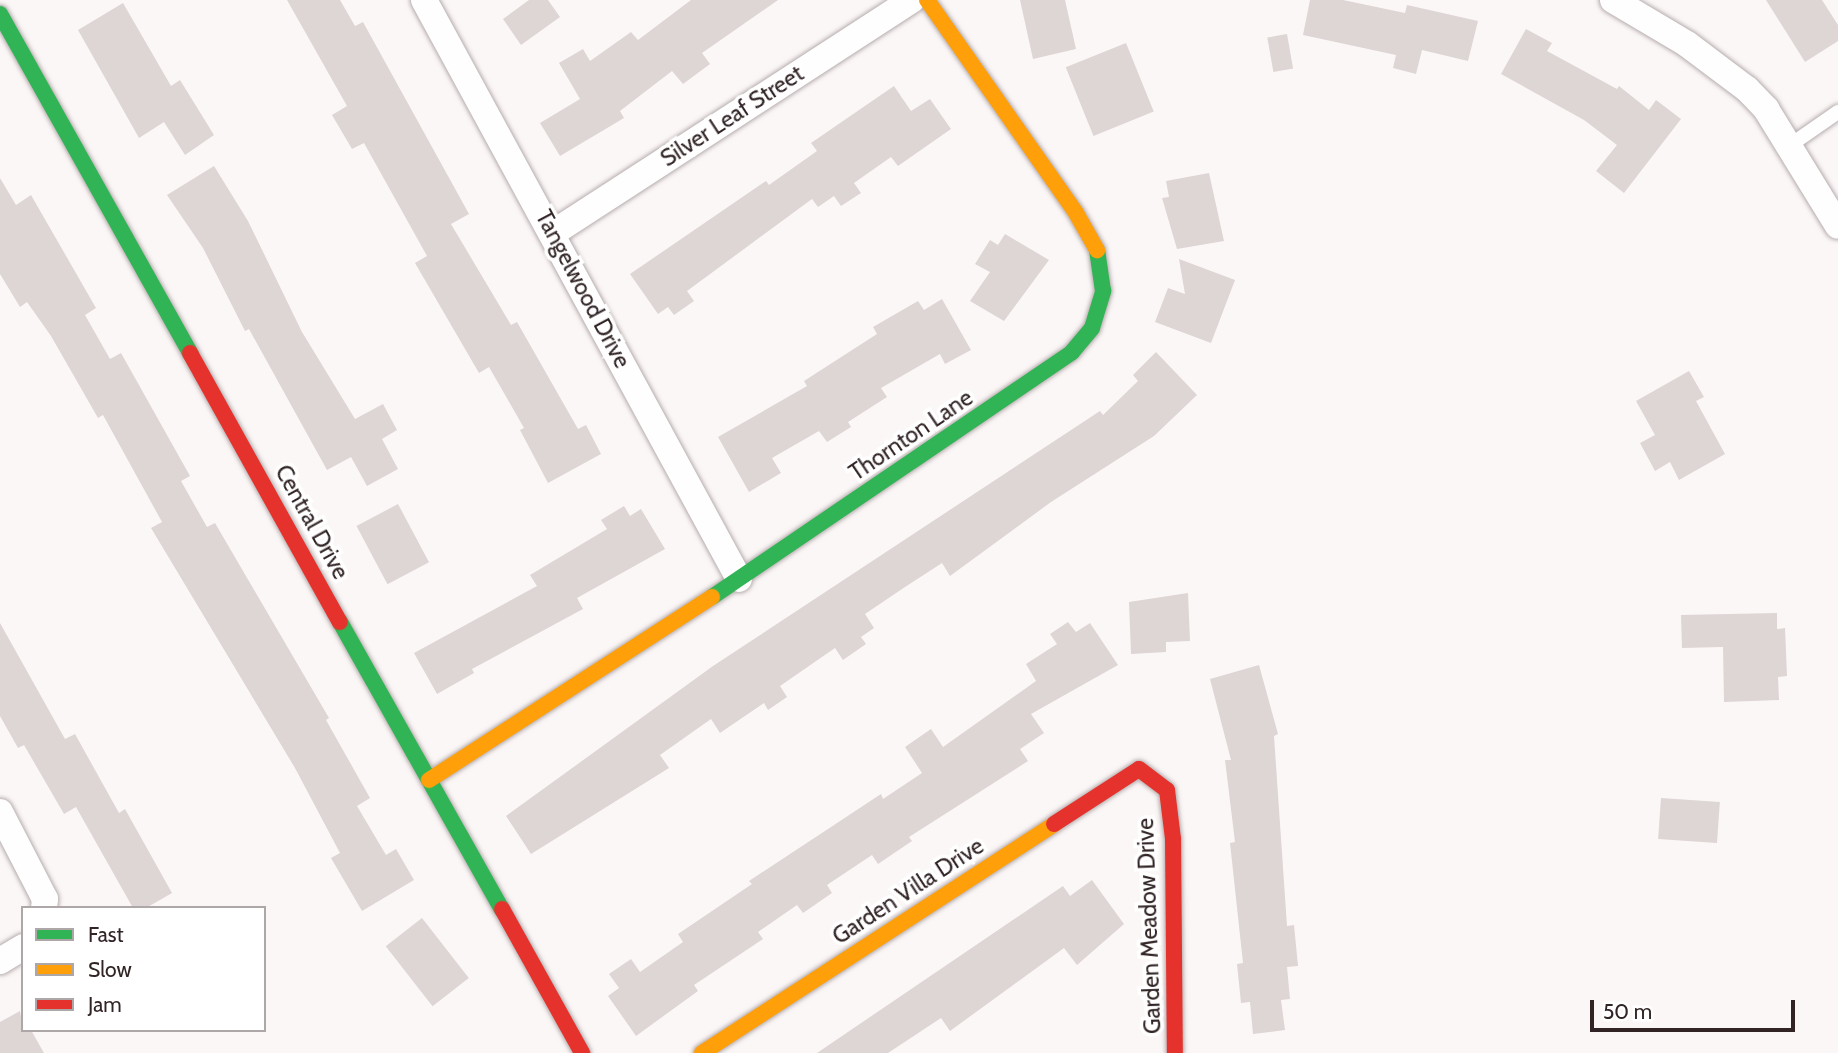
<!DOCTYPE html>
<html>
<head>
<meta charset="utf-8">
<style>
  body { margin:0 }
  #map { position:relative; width:1838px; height:1053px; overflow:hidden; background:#fcf7f7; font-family:Cabin,sans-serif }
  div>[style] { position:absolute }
  .building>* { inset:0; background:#ded5d5; transform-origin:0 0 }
  .roads { filter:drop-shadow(0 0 2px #b6adad) drop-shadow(0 0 2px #b6adad) }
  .lane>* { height:14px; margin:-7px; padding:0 7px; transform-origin:7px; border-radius:7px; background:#fffefe }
  .street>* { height:26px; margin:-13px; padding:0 13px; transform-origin:13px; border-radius:13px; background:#fffefe }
  .fast>* { height:16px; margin:-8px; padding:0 8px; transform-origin:8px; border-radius:8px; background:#30b455 }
  .slow>* { height:16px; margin:-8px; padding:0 8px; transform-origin:8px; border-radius:8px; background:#ff9f0a }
  .jam>* { height:16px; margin:-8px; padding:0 8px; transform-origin:8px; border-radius:8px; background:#e5322d }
  span { translate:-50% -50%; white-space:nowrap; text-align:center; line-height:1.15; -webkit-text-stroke:7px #fff; paint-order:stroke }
  .street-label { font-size:23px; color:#312425 }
  .legend { position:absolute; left:21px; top:906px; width:245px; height:126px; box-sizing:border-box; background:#fff; border:2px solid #ada7a8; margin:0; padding:9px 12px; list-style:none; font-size:21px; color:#312425 }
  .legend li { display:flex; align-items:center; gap:14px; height:35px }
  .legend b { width:35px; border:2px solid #ada7a8 }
  .scale { position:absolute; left:1590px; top:1000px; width:205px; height:32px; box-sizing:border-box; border:4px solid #312425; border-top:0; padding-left:9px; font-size:21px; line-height:24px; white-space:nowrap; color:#312425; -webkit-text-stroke:5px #fff; paint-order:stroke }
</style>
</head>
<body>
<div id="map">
  <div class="building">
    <i style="clip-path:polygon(287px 0,340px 0,355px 26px,363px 22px,469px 214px,451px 224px,511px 325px,517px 322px,578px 429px,586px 425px,601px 454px,548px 483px,520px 430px,524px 428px,489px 367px,479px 373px,415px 263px,427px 256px,364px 143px,352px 149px,332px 115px,347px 106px)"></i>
    <i style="clip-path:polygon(529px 0,548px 0,560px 17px,521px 45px,503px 19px)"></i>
    <i style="clip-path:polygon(691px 0,778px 0,702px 53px,710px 64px,683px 84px,672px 71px,620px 111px,624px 118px,560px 156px,540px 123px,580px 99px,559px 63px,583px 49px,590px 61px,631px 32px,638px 40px)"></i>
    <i style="clip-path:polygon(1020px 0,1065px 0,1076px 49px,1033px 59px)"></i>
    <i style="clip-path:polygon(1310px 0,1343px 0,1405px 13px,1407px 5px,1478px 21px,1468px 61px,1422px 50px,1416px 74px,1393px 68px,1396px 55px,1303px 35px)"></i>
    <i style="clip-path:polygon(1766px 0,1822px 0,1838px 25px,1838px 41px,1805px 62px)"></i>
    <i style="clip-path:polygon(123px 3px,171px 86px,180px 80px,214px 135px,185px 155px,164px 122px,139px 138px,78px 30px)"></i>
    <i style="clip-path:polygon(1526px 29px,1552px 43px,1547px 51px,1617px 89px,1619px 86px,1649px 110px,1656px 100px,1681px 119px,1624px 193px,1596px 171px,1617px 145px,1584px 120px,1501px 74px)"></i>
    <i style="left:1287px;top:34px;width:35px;height:20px;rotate:80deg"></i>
    <i style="left:1126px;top:43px;width:74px;height:65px;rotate:68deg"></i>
    <i style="clip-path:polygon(894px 86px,911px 111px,930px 99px,951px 129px,898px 166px,891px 157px,854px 183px,861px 193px,841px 206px,834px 196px,818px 207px,812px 199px,687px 291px,694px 301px,674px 315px,668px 307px,658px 314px,630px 274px,766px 181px,769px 185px,817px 151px,811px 143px)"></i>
    <i style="clip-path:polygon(214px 166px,248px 221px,302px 332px,355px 419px,383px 404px,397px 430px,382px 439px,398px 469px,367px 486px,351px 457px,327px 470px,249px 329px,245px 331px,203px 248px,167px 195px)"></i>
    <i style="clip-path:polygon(1209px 173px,1224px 241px,1177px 249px,1162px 198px,1169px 197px,1166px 181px)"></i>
    <i style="clip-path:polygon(0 178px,16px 205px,31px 195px,96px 308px,85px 315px,110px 359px,121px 353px,190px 476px,181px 481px,207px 527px,215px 523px,329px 718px,326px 720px,370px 798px,357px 806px,386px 855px,396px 849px,414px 880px,362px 911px,331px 858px,340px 853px,295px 768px,151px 528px,162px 522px,103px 415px,98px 418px,51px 336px,27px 302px,20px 307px,0 274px)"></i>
    <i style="clip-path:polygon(1005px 234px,1049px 260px,1004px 321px,970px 301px,990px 272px,975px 264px,990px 240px,998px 245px)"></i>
    <i style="clip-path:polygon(1179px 259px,1235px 280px,1211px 343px,1155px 322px,1168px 288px,1185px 294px)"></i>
    <i style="clip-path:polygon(942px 299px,971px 350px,945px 364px,940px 354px,881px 388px,887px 397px,848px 422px,851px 427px,827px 442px,819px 431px,772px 458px,781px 473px,749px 492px,718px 437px,807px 386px,804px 381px,877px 334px,873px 327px,918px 301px,924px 310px)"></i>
    <i style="clip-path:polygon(1156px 352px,1197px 395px,1154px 436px,1051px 502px,950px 576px,942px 563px,905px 587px,865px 614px,874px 628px,861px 637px,866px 644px,843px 660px,835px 648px,780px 686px,787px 697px,768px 710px,764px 703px,720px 733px,711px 719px,660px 755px,669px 768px,531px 854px,506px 816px,713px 666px,1100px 411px,1103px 415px,1138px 381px,1133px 375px)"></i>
    <i style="clip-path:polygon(1689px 371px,1704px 397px,1696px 401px,1725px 454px,1679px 480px,1670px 462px,1655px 471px,1640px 443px,1655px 435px,1636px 401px)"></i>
    <i style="left:398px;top:504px;width:66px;height:47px;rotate:62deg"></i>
    <i style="clip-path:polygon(624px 506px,630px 516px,641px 509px,665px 549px,577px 598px,583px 609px,472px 669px,474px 673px,437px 694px,414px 653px,537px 586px,530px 575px,607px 529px,601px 520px)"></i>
    <i style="clip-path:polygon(1188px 593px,1190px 641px,1166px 642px,1166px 652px,1131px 654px,1129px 602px)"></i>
    <i style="clip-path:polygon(1777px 613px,1777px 629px,1785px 628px,1787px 676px,1778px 677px,1779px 700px,1724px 702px,1723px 647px,1682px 648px,1681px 615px)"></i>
    <i style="clip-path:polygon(1068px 622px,1076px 632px,1090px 623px,1118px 665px,1031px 714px,1044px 733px,1020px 749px,1028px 761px,909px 837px,912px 841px,878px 864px,872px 855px,827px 885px,832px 893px,803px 913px,797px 905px,758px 932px,763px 939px,694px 985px,698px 991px,636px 1036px,608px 996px,619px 988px,609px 974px,631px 959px,640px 972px,683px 942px,678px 934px,752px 884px,749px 881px,881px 794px,883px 799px,922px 773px,905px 747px,931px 729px,943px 747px,1036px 681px,1026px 664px,1057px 644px,1050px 634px)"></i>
    <i style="clip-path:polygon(0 623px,65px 739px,75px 734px,119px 813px,125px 809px,172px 893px,146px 908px,133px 908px,76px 807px,64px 814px,24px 745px,18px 748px,0 716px)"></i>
    <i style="clip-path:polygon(1259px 665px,1278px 734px,1274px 736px,1287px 926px,1294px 925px,1298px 966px,1287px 967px,1290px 999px,1281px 1000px,1285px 1030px,1253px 1034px,1250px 1002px,1241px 1003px,1237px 964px,1243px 963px,1230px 843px,1235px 842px,1225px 760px,1231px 760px,1210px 679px)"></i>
    <i style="left:1661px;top:798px;width:59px;height:41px;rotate:4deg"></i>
    <i style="clip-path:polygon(1092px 880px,1124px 924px,1077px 965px,1064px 948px,950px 1031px,941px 1018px,888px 1053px,817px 1053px,1063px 886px,1070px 896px)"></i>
    <i style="left:422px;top:918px;width:76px;height:46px;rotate:52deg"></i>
    <i style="clip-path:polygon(20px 1011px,23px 1030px,31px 1030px,44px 1053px,0 1053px,0 1022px)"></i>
  </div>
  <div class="roads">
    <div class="lane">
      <i style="left:1789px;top:146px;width:60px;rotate:-34.8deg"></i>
    </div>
    <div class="street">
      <i style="left:424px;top:0;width:659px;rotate:61.45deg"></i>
      <i style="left:1613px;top:0;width:86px;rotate:30.7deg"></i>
      <i style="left:1687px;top:44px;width:75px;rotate:36.9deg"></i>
      <i style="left:1747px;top:89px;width:28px;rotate:46deg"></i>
      <i style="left:1766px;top:109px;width:137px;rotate:58.4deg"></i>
      <i style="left:553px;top:233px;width:428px;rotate:-33deg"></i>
      <i style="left:0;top:812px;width:98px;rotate:62.7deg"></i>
      <i style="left:45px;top:899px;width:9px;rotate:96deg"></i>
      <i style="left:0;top:961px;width:27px;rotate:-31deg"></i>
    </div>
    <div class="fast">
      <i style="left:0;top:14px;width:389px;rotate:60.7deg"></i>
      <i style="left:712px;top:597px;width:435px;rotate:-34.2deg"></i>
      <i style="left:1072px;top:352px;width:31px;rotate:-50deg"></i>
      <i style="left:1092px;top:328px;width:39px;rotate:-73deg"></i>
      <i style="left:1103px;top:291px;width:41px;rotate:-98.3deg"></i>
      <i style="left:340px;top:622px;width:330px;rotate:60.6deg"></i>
    </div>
    <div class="slow">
      <i style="left:927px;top:0;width:260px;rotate:55deg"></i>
      <i style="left:1076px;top:213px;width:43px;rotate:60.4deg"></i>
      <i style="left:429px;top:780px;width:337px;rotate:-32.9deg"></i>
      <i style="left:702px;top:1053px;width:420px;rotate:-33deg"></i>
    </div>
    <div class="jam">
      <i style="left:190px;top:353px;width:308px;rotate:60.9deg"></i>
      <i style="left:1054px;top:824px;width:101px;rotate:-32.9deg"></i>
      <i style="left:1139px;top:769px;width:35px;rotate:37deg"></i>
      <i style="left:1167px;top:790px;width:49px;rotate:83deg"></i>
      <i style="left:1173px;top:839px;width:214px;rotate:89.5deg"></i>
      <i style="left:502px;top:909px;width:165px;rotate:60.9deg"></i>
    </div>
  </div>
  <div class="street-label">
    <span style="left:732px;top:116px;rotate:-33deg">Silver Leaf Street</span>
    <span style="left:583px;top:289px;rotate:62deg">Tangelwood Drive</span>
    <span style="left:911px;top:435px;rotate:-34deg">Thornton Lane</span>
    <span style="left:312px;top:522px;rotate:61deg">Central Drive</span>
    <span style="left:908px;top:891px;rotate:-33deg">Garden Villa Drive</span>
    <span style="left:1149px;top:926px;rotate:-92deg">Garden Meadow Drive</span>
  </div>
  <ul class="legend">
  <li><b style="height:9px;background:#30b455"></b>Fast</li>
  <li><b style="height:9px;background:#ff9f0a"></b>Slow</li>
  <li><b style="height:9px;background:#e5322d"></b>Jam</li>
  </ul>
  <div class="scale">50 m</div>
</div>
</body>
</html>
